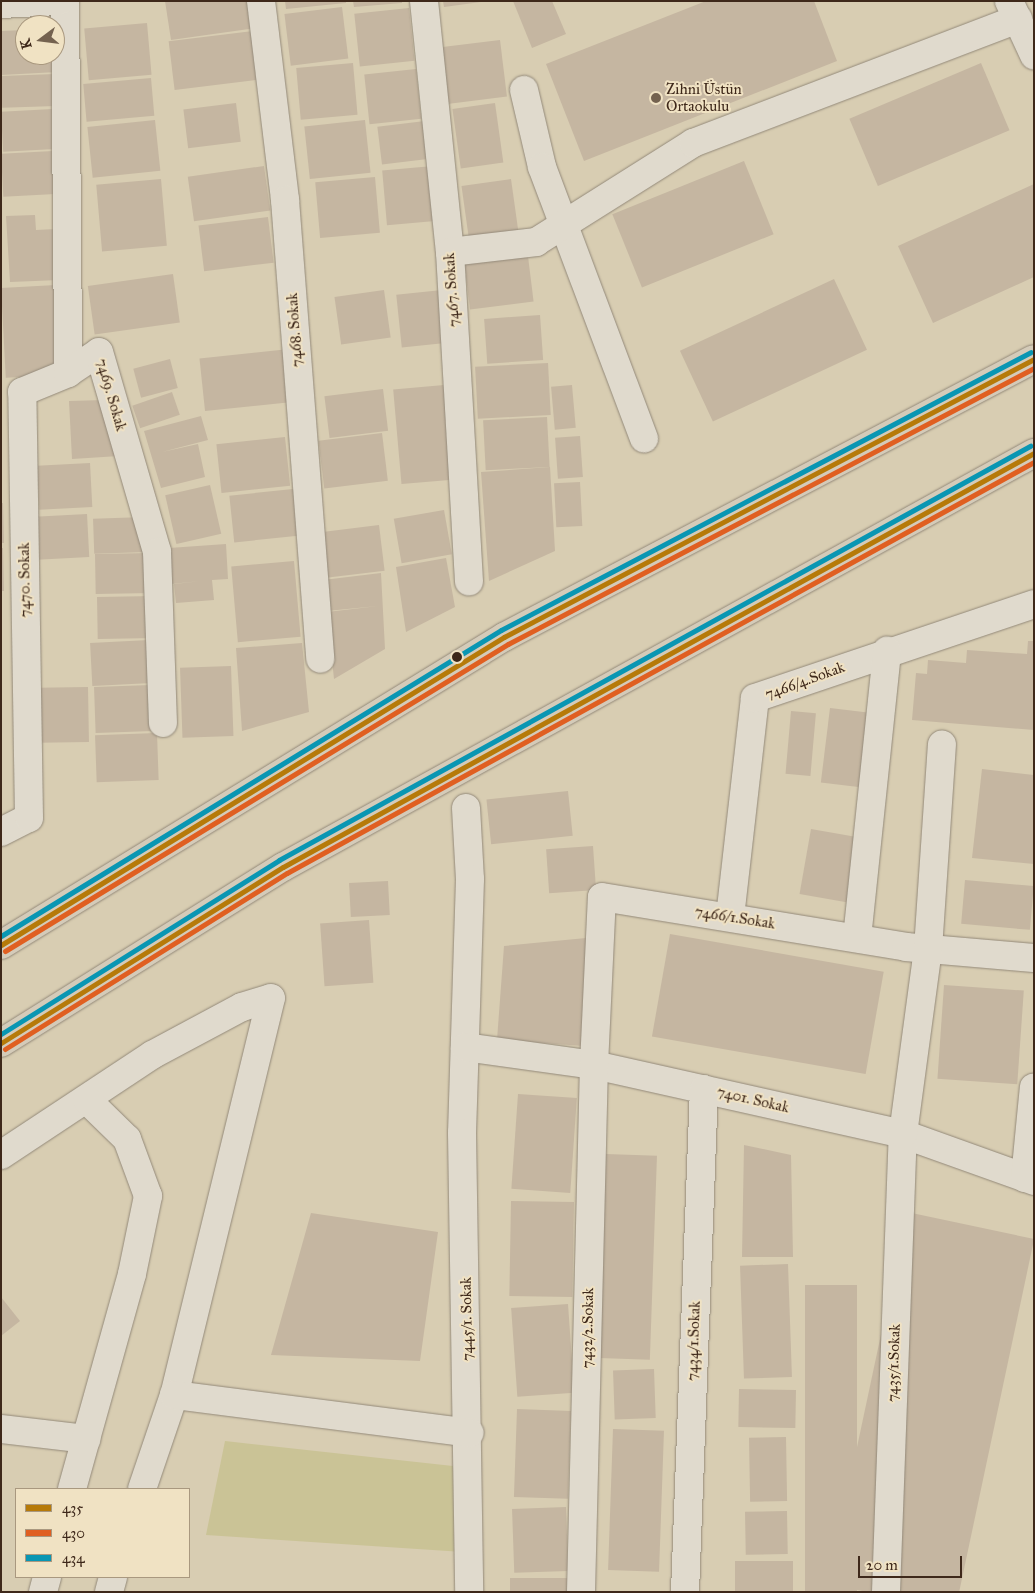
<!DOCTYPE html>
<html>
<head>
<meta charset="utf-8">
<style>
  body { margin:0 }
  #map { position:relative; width:1035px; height:1593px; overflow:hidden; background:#d8cdb2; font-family:"IM FELL Great Primer",serif }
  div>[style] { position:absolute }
  .green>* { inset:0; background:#cac396 }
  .building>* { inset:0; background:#c5b6a1; transform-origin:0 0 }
  .roads { filter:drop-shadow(0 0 1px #938979) drop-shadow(0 0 1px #938979) }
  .minor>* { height:28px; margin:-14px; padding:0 14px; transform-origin:14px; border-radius:14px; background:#e0dacd }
  .major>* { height:28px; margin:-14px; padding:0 14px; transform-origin:14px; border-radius:14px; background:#d4cbb9 }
  .bus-1>* { height:5px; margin:-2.5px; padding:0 2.5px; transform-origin:2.5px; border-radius:2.5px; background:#b67a09 }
  .bus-2>* { height:5px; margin:-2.5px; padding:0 2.5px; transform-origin:2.5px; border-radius:2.5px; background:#e05f21 }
  .bus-3>* { height:5px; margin:-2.5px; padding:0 2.5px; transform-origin:2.5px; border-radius:2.5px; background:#0996b3 }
  .dots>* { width:14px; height:14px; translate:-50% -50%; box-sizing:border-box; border:2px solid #f0e2c3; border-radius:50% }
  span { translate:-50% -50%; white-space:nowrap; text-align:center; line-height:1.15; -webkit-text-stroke:4px #f0e2c3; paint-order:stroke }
  .poi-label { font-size:15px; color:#3e281a }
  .left { translate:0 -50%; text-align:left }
  .street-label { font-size:15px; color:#3e281a }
  .frame { position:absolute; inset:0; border:2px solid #3e281a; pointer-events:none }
  .legend { position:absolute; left:15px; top:1488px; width:175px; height:90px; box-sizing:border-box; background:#f0e2c3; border:1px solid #a9987f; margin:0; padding:6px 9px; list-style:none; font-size:15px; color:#3e281a }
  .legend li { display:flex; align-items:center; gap:10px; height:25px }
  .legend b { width:25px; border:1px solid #a9987f }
  .north { position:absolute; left:15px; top:15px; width:50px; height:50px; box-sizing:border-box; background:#f0e2c3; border:1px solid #a9987f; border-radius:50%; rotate:255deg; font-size:14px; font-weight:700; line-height:20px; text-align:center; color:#3e281a }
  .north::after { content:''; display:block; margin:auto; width:18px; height:22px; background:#74624f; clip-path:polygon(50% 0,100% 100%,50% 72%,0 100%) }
  .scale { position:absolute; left:858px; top:1556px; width:104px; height:22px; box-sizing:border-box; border:2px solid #3e281a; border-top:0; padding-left:6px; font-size:15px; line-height:18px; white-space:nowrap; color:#3e281a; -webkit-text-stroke:4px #f0e2c3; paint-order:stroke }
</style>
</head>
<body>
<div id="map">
  <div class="green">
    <i style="clip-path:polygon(225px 1441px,462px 1467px,463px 1552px,206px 1535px)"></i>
  </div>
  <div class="building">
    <i style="clip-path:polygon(165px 1px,252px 1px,256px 28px,171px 40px)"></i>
    <i style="clip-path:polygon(285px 1px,346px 1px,346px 3px,286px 9px)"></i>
    <i style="clip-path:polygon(353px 1px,402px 1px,402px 3px,354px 7px)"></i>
    <i style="clip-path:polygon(443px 1px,481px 1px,481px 2px,444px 7px)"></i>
    <i style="clip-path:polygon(513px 1px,552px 1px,566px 34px,532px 48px)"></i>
    <i style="clip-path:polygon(706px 1px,814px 1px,837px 61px,584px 161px,546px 64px)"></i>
    <i style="left:342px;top:7px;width:52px;height:58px;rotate:83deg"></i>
    <i style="left:409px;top:8px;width:53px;height:55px;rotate:84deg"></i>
    <i style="left:147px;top:23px;width:52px;height:63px;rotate:85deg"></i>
    <i style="clip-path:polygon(25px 30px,25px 55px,56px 55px,57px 72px,1px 75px,1px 31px)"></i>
    <i style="left:253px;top:31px;width:49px;height:85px;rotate:83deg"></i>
    <i style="left:500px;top:40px;width:57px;height:62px;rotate:83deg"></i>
    <i style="left:353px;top:63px;width:52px;height:57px;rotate:85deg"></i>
    <i style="left:981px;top:63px;width:73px;height:143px;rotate:67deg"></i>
    <i style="left:416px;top:69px;width:50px;height:52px;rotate:84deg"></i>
    <i style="left:55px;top:74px;width:32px;height:54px;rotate:88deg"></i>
    <i style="left:151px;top:78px;width:38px;height:68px;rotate:85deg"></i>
    <i style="left:236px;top:103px;width:39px;height:53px;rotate:83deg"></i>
    <i style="left:495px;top:103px;width:60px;height:43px;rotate:82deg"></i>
    <i style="left:53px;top:109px;width:40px;height:52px;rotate:87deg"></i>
    <i style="left:155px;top:120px;width:51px;height:68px;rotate:84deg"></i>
    <i style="left:365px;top:120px;width:53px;height:61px;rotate:84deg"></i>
    <i style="left:425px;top:121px;width:38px;height:48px;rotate:83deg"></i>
    <i style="left:53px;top:151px;width:43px;height:52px;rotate:87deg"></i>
    <i style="left:744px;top:161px;width:79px;height:142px;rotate:68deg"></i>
    <i style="left:264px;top:166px;width:45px;height:77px;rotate:82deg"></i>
    <i style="left:433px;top:166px;width:55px;height:51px;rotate:85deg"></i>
    <i style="left:375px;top:177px;width:56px;height:60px;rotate:85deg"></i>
    <i style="left:161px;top:179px;width:67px;height:65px;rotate:85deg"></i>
    <i style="left:511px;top:179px;width:62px;height:50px;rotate:82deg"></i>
    <i style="clip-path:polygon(1034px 184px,1034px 277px,933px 323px,898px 246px)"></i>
    <i style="clip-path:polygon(35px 215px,36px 230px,56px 229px,59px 280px,10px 282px,6px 216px)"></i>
    <i style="left:268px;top:217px;width:46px;height:70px;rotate:83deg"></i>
    <i style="left:527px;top:248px;width:54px;height:64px;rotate:83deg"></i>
    <i style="left:173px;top:274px;width:49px;height:86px;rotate:82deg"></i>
    <i style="left:834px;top:279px;width:78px;height:170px;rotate:65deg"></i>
    <i style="left:56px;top:285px;width:90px;height:55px;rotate:87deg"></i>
    <i style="left:384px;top:290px;width:48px;height:50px;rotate:82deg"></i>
    <i style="left:442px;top:290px;width:53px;height:46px;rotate:84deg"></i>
    <i style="left:540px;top:315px;width:45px;height:56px;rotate:86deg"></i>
    <i style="left:289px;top:349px;width:53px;height:90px;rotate:84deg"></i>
    <i style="left:170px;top:359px;width:30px;height:38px;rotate:75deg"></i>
    <i style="left:548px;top:363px;width:52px;height:73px;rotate:87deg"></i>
    <i style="left:444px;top:385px;width:95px;height:51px;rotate:85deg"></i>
    <i style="left:572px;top:385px;width:43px;height:21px;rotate:85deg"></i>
    <i style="left:383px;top:389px;width:42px;height:59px;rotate:83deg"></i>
    <i style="left:172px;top:392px;width:24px;height:42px;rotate:71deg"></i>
    <i style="clip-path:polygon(104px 400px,119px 456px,72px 459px,69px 401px)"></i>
    <i style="clip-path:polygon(201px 416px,208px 440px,162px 452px,198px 444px,205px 477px,161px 488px,144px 431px)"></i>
    <i style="left:547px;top:417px;width:50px;height:64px;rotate:87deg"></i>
    <i style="left:382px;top:433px;width:48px;height:64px;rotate:83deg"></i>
    <i style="left:580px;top:436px;width:41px;height:25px;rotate:86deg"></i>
    <i style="left:285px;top:437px;width:49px;height:69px;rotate:84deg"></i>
    <i style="left:90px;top:463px;width:44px;height:53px;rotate:87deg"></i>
    <i style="clip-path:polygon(550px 467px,555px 551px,489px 581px,481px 472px)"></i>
    <i style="left:580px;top:482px;width:44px;height:26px;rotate:87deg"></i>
    <i style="left:210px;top:485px;width:50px;height:46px;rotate:77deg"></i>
    <i style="left:293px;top:489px;width:47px;height:64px;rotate:84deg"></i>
    <i style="clip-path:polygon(1px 503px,3px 503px,4px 543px,1px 543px)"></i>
    <i style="left:444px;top:510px;width:45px;height:51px;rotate:80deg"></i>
    <i style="left:87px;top:514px;width:43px;height:57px;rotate:87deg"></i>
    <i style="left:145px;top:517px;width:35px;height:52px;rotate:88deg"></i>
    <i style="left:379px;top:525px;width:46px;height:61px;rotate:83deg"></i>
    <i style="clip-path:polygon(226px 544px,228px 579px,212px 580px,214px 600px,176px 603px,174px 584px,201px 581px,171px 584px,169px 548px)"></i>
    <i style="clip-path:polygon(1px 548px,3px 548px,4px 591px,1px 591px)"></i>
    <i style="left:152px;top:553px;width:40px;height:57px;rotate:89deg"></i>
    <i style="clip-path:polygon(446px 558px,455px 607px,406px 632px,396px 567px)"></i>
    <i style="left:294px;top:561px;width:76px;height:63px;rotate:85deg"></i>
    <i style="clip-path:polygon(381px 573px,385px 649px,334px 679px,327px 612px,378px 606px,327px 611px,323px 580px)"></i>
    <i style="left:155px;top:596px;width:42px;height:58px;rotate:89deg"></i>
    <i style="left:149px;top:640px;width:43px;height:59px;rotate:87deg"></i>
    <i style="clip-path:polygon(1028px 641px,1034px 641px,1034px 730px,912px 720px,916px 673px,927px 674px,928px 660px,966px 663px,967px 650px,1027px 654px)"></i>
    <i style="clip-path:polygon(302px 643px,309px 712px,242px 731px,236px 648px)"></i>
    <i style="left:231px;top:666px;width:70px;height:51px;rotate:88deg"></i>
    <i style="left:151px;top:685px;width:46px;height:57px;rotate:88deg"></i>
    <i style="left:88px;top:687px;width:55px;height:50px;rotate:89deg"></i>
    <i style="left:830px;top:708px;width:42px;height:75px;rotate:7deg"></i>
    <i style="left:791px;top:711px;width:25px;height:63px;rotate:5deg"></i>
    <i style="left:157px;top:733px;width:47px;height:62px;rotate:88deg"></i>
    <i style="clip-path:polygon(982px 769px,1034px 775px,1034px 864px,972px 858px)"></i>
    <i style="left:568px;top:791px;width:45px;height:82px;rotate:84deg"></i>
    <i style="left:811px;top:829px;width:55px;height:66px;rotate:10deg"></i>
    <i style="left:593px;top:846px;width:44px;height:47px;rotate:86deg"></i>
    <i style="left:965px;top:880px;width:69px;height:44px;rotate:5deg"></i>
    <i style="left:388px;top:881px;width:34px;height:39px;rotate:87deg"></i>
    <i style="left:369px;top:920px;width:63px;height:49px;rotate:86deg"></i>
    <i style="left:670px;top:934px;width:217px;height:104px;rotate:10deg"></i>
    <i style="clip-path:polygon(586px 938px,584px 1046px,497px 1040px,504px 946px)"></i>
    <i style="left:944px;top:985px;width:80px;height:94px;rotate:4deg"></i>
    <i style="left:518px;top:1094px;width:59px;height:95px;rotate:4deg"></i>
    <i style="clip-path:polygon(744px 1145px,791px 1155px,793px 1257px,742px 1257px)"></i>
    <i style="left:606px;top:1154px;width:51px;height:204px;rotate:2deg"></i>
    <i style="left:511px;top:1201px;width:63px;height:95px;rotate:1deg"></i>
    <i style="left:907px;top:1212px;width:130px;height:380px;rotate:12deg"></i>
    <i style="clip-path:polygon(311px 1213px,438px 1232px,420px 1361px,271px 1355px)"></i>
    <i style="left:788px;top:1264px;width:113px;height:48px;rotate:88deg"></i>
    <i style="left:805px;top:1285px;width:52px;height:307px"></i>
    <i style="clip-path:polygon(1px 1297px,20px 1321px,1px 1336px)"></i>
    <i style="left:568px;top:1304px;width:89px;height:57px;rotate:86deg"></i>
    <i style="left:654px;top:1369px;width:49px;height:41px;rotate:88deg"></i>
    <i style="left:739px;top:1389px;width:57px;height:38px;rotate:1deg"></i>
    <i style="left:517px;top:1409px;width:54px;height:88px;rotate:2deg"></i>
    <i style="left:613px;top:1429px;width:51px;height:141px;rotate:2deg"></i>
    <i style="left:786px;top:1437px;width:64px;height:37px;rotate:89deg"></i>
    <i style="left:566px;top:1507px;width:64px;height:54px;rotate:88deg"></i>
    <i style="left:787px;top:1511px;width:43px;height:42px;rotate:89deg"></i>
    <i style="left:735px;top:1561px;width:58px;height:31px"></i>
    <i style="left:571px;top:1578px;width:14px;height:61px;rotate:90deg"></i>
  </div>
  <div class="roads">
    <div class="minor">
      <i style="left:65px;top:1px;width:372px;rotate:89.5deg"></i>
      <i style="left:261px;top:1px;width:200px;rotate:83.1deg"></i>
      <i style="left:285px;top:200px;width:460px;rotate:85.6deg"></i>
      <i style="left:424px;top:1px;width:252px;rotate:84.1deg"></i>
      <i style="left:450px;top:252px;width:330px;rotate:86.7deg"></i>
      <i style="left:1009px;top:1px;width:60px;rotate:65.2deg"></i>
      <i style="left:1px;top:4px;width:58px;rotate:-3deg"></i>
      <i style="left:524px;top:90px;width:79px;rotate:76.8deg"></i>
      <i style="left:542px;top:167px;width:290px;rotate:69.4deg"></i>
      <i style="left:450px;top:252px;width:87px;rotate:-6.6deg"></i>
      <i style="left:536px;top:242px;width:186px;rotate:-32.2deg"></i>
      <i style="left:693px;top:143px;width:348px;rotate:-20.9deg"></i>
      <i style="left:466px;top:808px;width:71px;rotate:86.8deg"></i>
      <i style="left:470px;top:879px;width:254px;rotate:91.8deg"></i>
      <i style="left:462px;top:1133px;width:459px;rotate:89.1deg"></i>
      <i style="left:1px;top:832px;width:31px;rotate:-27deg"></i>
      <i style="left:29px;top:818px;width:426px;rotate:-90.9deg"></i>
      <i style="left:22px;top:392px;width:50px;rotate:-22.4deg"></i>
      <i style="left:68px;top:373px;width:37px;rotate:-34deg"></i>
      <i style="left:99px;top:352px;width:208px;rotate:73.8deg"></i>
      <i style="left:157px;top:552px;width:171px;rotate:88deg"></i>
      <i style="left:730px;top:917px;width:220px;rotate:-83.5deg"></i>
      <i style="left:755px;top:698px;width:294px;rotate:-18.6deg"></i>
      <i style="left:857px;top:938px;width:289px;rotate:-84deg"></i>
      <i style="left:465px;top:1047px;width:130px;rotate:7.9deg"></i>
      <i style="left:594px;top:1065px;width:317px;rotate:12.6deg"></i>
      <i style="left:903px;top:1134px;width:139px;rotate:19.7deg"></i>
      <i style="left:1px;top:1155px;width:181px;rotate:-33.5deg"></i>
      <i style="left:152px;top:1055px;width:102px;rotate:-28.1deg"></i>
      <i style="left:242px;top:1007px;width:30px;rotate:-17deg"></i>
      <i style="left:271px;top:998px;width:409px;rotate:103.7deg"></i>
      <i style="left:174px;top:1395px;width:99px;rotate:108.8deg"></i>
      <i style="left:1025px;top:1178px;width:91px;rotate:-84.4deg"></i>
      <i style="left:174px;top:1395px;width:298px;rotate:7.3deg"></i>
      <i style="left:1px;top:1429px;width:86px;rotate:6.7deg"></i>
      <i style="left:72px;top:1489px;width:223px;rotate:-74.4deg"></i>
      <i style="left:132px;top:1274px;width:80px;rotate:-78.4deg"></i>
      <i style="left:148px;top:1196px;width:61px;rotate:-110.2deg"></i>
      <i style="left:127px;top:1139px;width:56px;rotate:-135.7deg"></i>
      <i style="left:43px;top:1592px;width:16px;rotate:-75deg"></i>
      <i style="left:109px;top:1592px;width:16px;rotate:-75deg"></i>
      <i style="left:581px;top:1592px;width:527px;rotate:-88.59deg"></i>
      <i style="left:594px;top:1065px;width:168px;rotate:-87.3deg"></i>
      <i style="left:602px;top:897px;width:308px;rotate:9.3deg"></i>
      <i style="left:906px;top:947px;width:128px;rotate:4.9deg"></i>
      <i style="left:685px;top:1592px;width:503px;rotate:-87.84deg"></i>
      <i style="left:886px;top:1592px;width:458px;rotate:-87.9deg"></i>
      <i style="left:903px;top:1134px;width:187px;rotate:-82.3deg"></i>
      <i style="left:928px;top:949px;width:205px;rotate:-86.1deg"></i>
    </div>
    <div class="major">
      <i style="left:1px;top:945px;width:590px;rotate:-31.48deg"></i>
      <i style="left:504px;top:637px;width:598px;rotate:-27.68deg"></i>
      <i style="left:1px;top:1043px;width:332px;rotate:-32deg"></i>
      <i style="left:283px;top:867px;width:858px;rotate:-28.87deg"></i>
    </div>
  </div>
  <div class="bus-1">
    <i style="left:1px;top:945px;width:590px;rotate:-31.48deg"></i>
    <i style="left:504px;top:637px;width:598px;rotate:-27.68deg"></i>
    <i style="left:1px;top:1043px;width:332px;rotate:-32deg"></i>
    <i style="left:283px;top:867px;width:858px;rotate:-28.87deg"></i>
  </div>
  <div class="bus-2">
    <i style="left:5px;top:951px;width:589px;rotate:-31.4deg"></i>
    <i style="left:508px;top:644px;width:594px;rotate:-27.69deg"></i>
    <i style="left:5px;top:1049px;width:332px;rotate:-32deg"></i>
    <i style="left:287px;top:873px;width:853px;rotate:-28.82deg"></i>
  </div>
  <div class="bus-3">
    <i style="left:1px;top:936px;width:586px;rotate:-31.47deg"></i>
    <i style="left:501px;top:630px;width:598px;rotate:-27.68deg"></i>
    <i style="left:1px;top:1034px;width:328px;rotate:-32deg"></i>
    <i style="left:279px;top:860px;width:858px;rotate:-28.87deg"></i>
  </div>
  <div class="dots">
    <i style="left:656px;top:98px;background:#74624f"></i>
    <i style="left:457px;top:657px;background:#3e281a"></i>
  </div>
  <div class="poi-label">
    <span class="left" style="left:666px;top:98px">Zihni Üstün<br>Ortaokulu</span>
  </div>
  <div class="street-label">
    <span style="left:452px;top:290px;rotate:-94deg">7467. Sokak</span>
    <span style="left:295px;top:330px;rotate:-94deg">7468. Sokak</span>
    <span style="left:111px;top:395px;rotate:74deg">7469. Sokak</span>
    <span style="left:25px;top:580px;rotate:-91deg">7470. Sokak</span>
    <span style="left:805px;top:681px;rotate:-20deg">7466/4.Sokak</span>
    <span style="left:735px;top:918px;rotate:9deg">7466/1.Sokak</span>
    <span style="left:753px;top:1100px;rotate:13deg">7401. Sokak</span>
    <span style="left:467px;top:1319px;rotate:-91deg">7445/1. Sokak</span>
    <span style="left:588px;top:1328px;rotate:-89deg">7432/2.Sokak</span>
    <span style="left:694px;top:1341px;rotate:-88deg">7434/1.Sokak</span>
    <span style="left:894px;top:1363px;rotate:-88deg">7435/1.Sokak</span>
  </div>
  <div class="frame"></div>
  <ul class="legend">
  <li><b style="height:6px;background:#b67a09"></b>435</li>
  <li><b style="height:6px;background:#e05f21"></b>430</li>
  <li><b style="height:6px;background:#0996b3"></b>434</li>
  </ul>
  <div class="north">K</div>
  <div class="scale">20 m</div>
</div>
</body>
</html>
